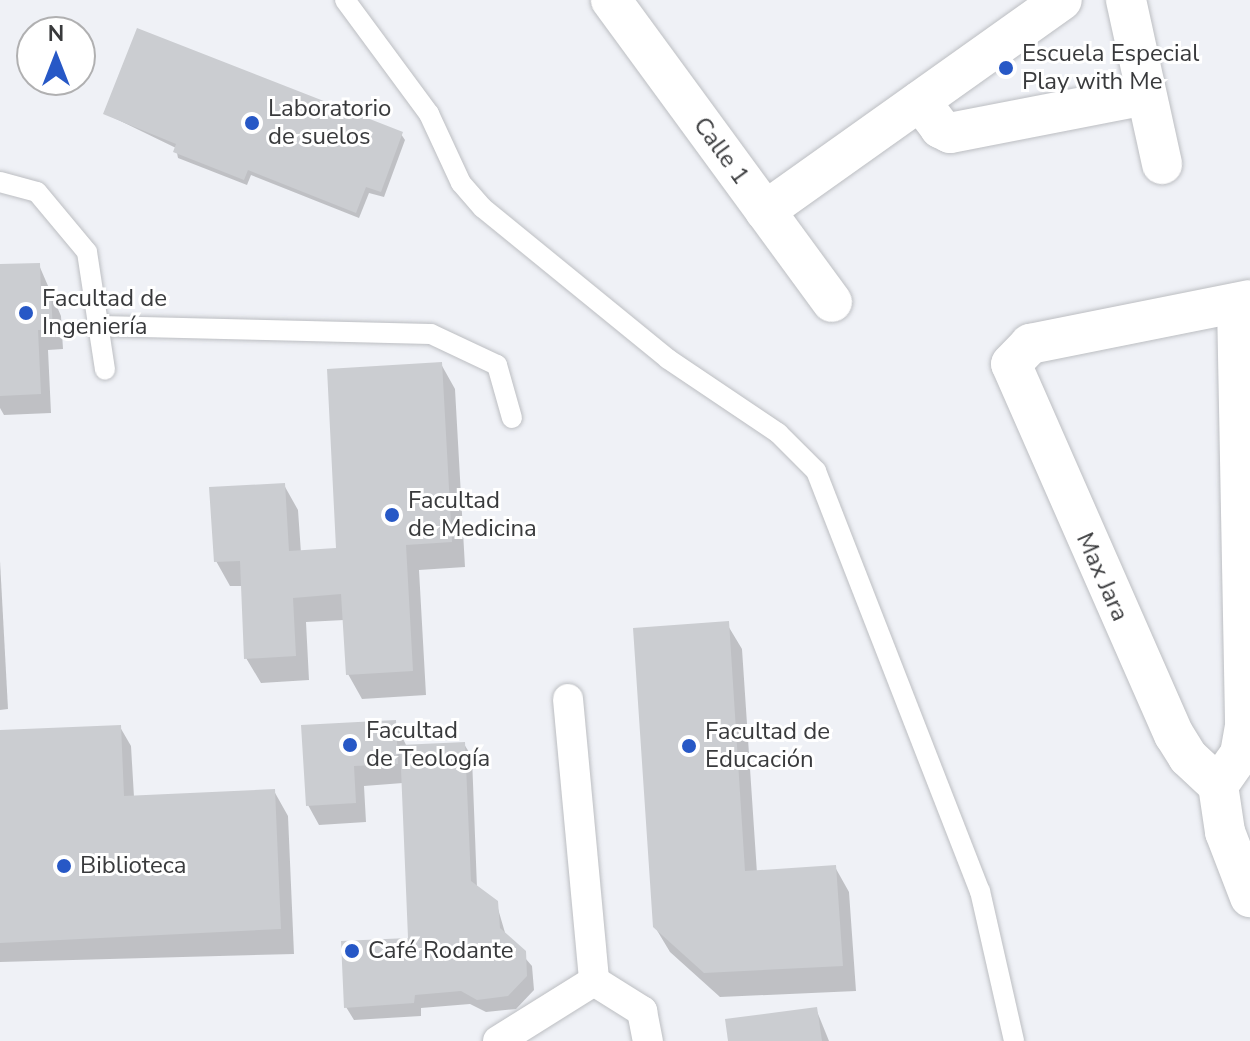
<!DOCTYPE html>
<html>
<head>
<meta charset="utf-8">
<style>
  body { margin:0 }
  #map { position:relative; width:1250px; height:1041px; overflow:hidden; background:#eff1f6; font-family:"Nunito Sans",sans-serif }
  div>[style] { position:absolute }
  .shadow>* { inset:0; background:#0003 }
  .building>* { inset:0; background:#cbcdd1 }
  .roads { filter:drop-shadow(0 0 2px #bcbec2) drop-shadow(0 0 2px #bcbec2) }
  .service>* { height:20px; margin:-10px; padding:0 10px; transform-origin:10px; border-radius:10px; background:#fff }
  .pedestrian>* { height:30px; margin:-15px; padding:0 15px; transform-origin:15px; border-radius:15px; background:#fff }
  .minor>* { height:40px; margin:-20px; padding:0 20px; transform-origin:20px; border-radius:20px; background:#fff }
  .dots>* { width:22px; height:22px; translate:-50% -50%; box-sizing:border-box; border:4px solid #fff; border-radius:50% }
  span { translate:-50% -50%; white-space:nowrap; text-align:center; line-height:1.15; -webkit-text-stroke:6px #fff; paint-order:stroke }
  .poi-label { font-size:24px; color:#393a3c }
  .left { translate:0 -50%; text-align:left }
  .street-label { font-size:24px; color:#393a3c }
  .north { position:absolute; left:16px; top:16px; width:80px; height:80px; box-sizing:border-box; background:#fff; border:2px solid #b0b0b1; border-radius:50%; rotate:0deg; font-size:22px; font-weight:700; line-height:32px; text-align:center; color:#393a3c }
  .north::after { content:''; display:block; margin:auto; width:28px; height:36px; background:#2758c6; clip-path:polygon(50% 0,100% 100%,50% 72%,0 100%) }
</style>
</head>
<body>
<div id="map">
  <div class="shadow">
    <i style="clip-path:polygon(106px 114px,401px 134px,405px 140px,384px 197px,369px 193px,359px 218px,251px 175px,247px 185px,178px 158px,176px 148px)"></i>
    <i style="clip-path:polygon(0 260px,0 266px,39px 265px,61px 316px,63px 349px,48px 350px,51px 413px,4px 415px,0 408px)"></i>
    <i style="clip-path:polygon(441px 364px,455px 389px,465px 567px,419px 570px,426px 695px,362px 699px,348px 674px,344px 620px,306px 622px,309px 680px,261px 683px,246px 658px,243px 586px,230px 586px,216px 561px,284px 485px,298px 510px,301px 553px,338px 550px)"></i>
    <i style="clip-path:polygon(0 561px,8px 709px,0 710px)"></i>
    <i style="clip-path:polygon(727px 624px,742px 649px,757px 873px,835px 867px,849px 892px,856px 991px,720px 997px,670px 952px,655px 927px)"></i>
    <i style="clip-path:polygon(395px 722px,407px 747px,464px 744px,472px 757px,477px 888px,496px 902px,506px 936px,532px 966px,534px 990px,516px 1009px,486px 1012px,470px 1004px,421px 1008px,421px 1016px,354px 1020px,346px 1007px,410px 940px,403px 783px,364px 786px,366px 822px,319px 825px,308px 805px)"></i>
    <i style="clip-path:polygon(120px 727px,131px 746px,134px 797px,274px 791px,288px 816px,294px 954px,0 962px,0 732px)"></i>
    <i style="clip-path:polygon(816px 1009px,829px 1041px,730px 1041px)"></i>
  </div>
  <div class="building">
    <i style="clip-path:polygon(137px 28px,403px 132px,381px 192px,366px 187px,356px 213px,248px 170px,244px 180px,173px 152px,176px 144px,103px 114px)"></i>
    <i style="clip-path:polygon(40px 263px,41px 295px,51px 295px,53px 330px,38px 330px,41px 394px,0 396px,0 264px)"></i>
    <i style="clip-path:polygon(442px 362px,452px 542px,406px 545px,413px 671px,346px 675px,341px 594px,293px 598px,296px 656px,244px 659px,240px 561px,214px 562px,209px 487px,285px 483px,289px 551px,336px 548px,327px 369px)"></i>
    <i style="clip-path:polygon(729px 621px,745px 871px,836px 865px,843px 966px,704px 973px,653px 927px,633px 628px)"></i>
    <i style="clip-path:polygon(396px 720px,398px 764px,354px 766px,356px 803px,306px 806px,301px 725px)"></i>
    <i style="clip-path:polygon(121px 725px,124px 796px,275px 789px,281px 929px,0 943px,0 730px)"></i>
    <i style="clip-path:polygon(465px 742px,471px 881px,498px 901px,500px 928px,526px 951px,527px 976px,508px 996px,477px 1000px,461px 991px,415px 995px,414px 1003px,344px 1008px,341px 941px,408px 938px,400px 745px)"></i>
    <i style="clip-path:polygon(817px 1007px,822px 1041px,728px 1041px,725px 1019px)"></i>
  </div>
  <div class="roads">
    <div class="service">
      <i style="left:345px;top:0;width:142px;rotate:53.6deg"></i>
      <i style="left:429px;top:114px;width:76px;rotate:65.1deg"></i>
      <i style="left:461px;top:183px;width:33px;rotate:49deg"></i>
      <i style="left:483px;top:208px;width:239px;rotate:39.2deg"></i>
      <i style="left:668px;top:359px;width:133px;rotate:33.9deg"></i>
      <i style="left:778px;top:433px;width:54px;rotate:45deg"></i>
      <i style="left:816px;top:471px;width:451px;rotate:68.7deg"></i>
      <i style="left:980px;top:891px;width:154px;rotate:77.2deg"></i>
      <i style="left:0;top:182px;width:38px;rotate:15deg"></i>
      <i style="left:37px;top:192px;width:78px;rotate:50.2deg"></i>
      <i style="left:87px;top:252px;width:119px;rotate:81.3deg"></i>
      <i style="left:100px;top:326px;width:331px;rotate:1.4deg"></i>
      <i style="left:431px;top:334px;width:73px;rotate:25.2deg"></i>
      <i style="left:497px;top:365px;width:55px;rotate:74.2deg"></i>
    </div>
    <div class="pedestrian">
      <i style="left:568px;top:699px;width:283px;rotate:84.7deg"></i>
      <i style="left:594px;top:981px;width:57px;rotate:32deg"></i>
      <i style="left:642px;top:1011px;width:31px;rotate:79deg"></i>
      <i style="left:498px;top:1041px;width:113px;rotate:-32deg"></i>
    </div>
    <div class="minor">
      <i style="left:611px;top:0;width:374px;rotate:53.8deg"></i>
      <i style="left:1126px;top:0;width:168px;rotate:77.6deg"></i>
      <i style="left:920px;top:101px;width:34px;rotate:53deg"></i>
      <i style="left:940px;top:128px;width:11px;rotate:27deg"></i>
      <i style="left:950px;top:133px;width:200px;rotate:-11deg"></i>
      <i style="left:765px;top:211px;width:364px;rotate:-35.4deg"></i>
      <i style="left:1237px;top:303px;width:423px;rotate:88.9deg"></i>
      <i style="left:1245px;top:726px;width:28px;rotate:100deg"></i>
      <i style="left:1240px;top:754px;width:38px;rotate:125deg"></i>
      <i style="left:1218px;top:785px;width:48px;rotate:81.5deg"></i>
      <i style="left:1225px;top:832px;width:70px;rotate:69deg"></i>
      <i style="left:1218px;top:785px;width:41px;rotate:-137deg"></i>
      <i style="left:1188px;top:757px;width:26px;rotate:-122deg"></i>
      <i style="left:1174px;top:735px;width:405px;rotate:-113.7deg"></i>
      <i style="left:1011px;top:364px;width:28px;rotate:-46deg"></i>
      <i style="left:1030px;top:344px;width:224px;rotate:-11.3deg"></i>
    </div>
  </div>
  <div class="dots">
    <i style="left:1006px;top:68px;background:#2758c6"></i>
    <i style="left:252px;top:123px;background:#2758c6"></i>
    <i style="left:26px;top:313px;background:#2758c6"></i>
    <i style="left:392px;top:515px;background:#2758c6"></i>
    <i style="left:350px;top:745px;background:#2758c6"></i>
    <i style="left:689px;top:746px;background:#2758c6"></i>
    <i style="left:64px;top:866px;background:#2758c6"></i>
    <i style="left:352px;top:951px;background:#2758c6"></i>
  </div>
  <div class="poi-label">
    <span class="left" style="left:1022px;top:68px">Escuela Especial<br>Play with Me</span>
    <span class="left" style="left:268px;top:123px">Laboratorio<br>de suelos</span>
    <span class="left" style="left:42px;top:313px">Facultad de<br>Ingeniería</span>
    <span class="left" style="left:408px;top:515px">Facultad<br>de Medicina</span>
    <span class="left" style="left:366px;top:745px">Facultad<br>de Teología</span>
    <span class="left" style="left:705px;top:746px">Facultad de<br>Educación</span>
    <span class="left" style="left:80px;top:866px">Biblioteca</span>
    <span class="left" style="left:368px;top:951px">Café Rodante</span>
  </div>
  <div class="street-label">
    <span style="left:721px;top:151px;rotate:54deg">Calle 1</span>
    <span style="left:1102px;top:577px;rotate:66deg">Max Jara</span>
  </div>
  <div class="north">N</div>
</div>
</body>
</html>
